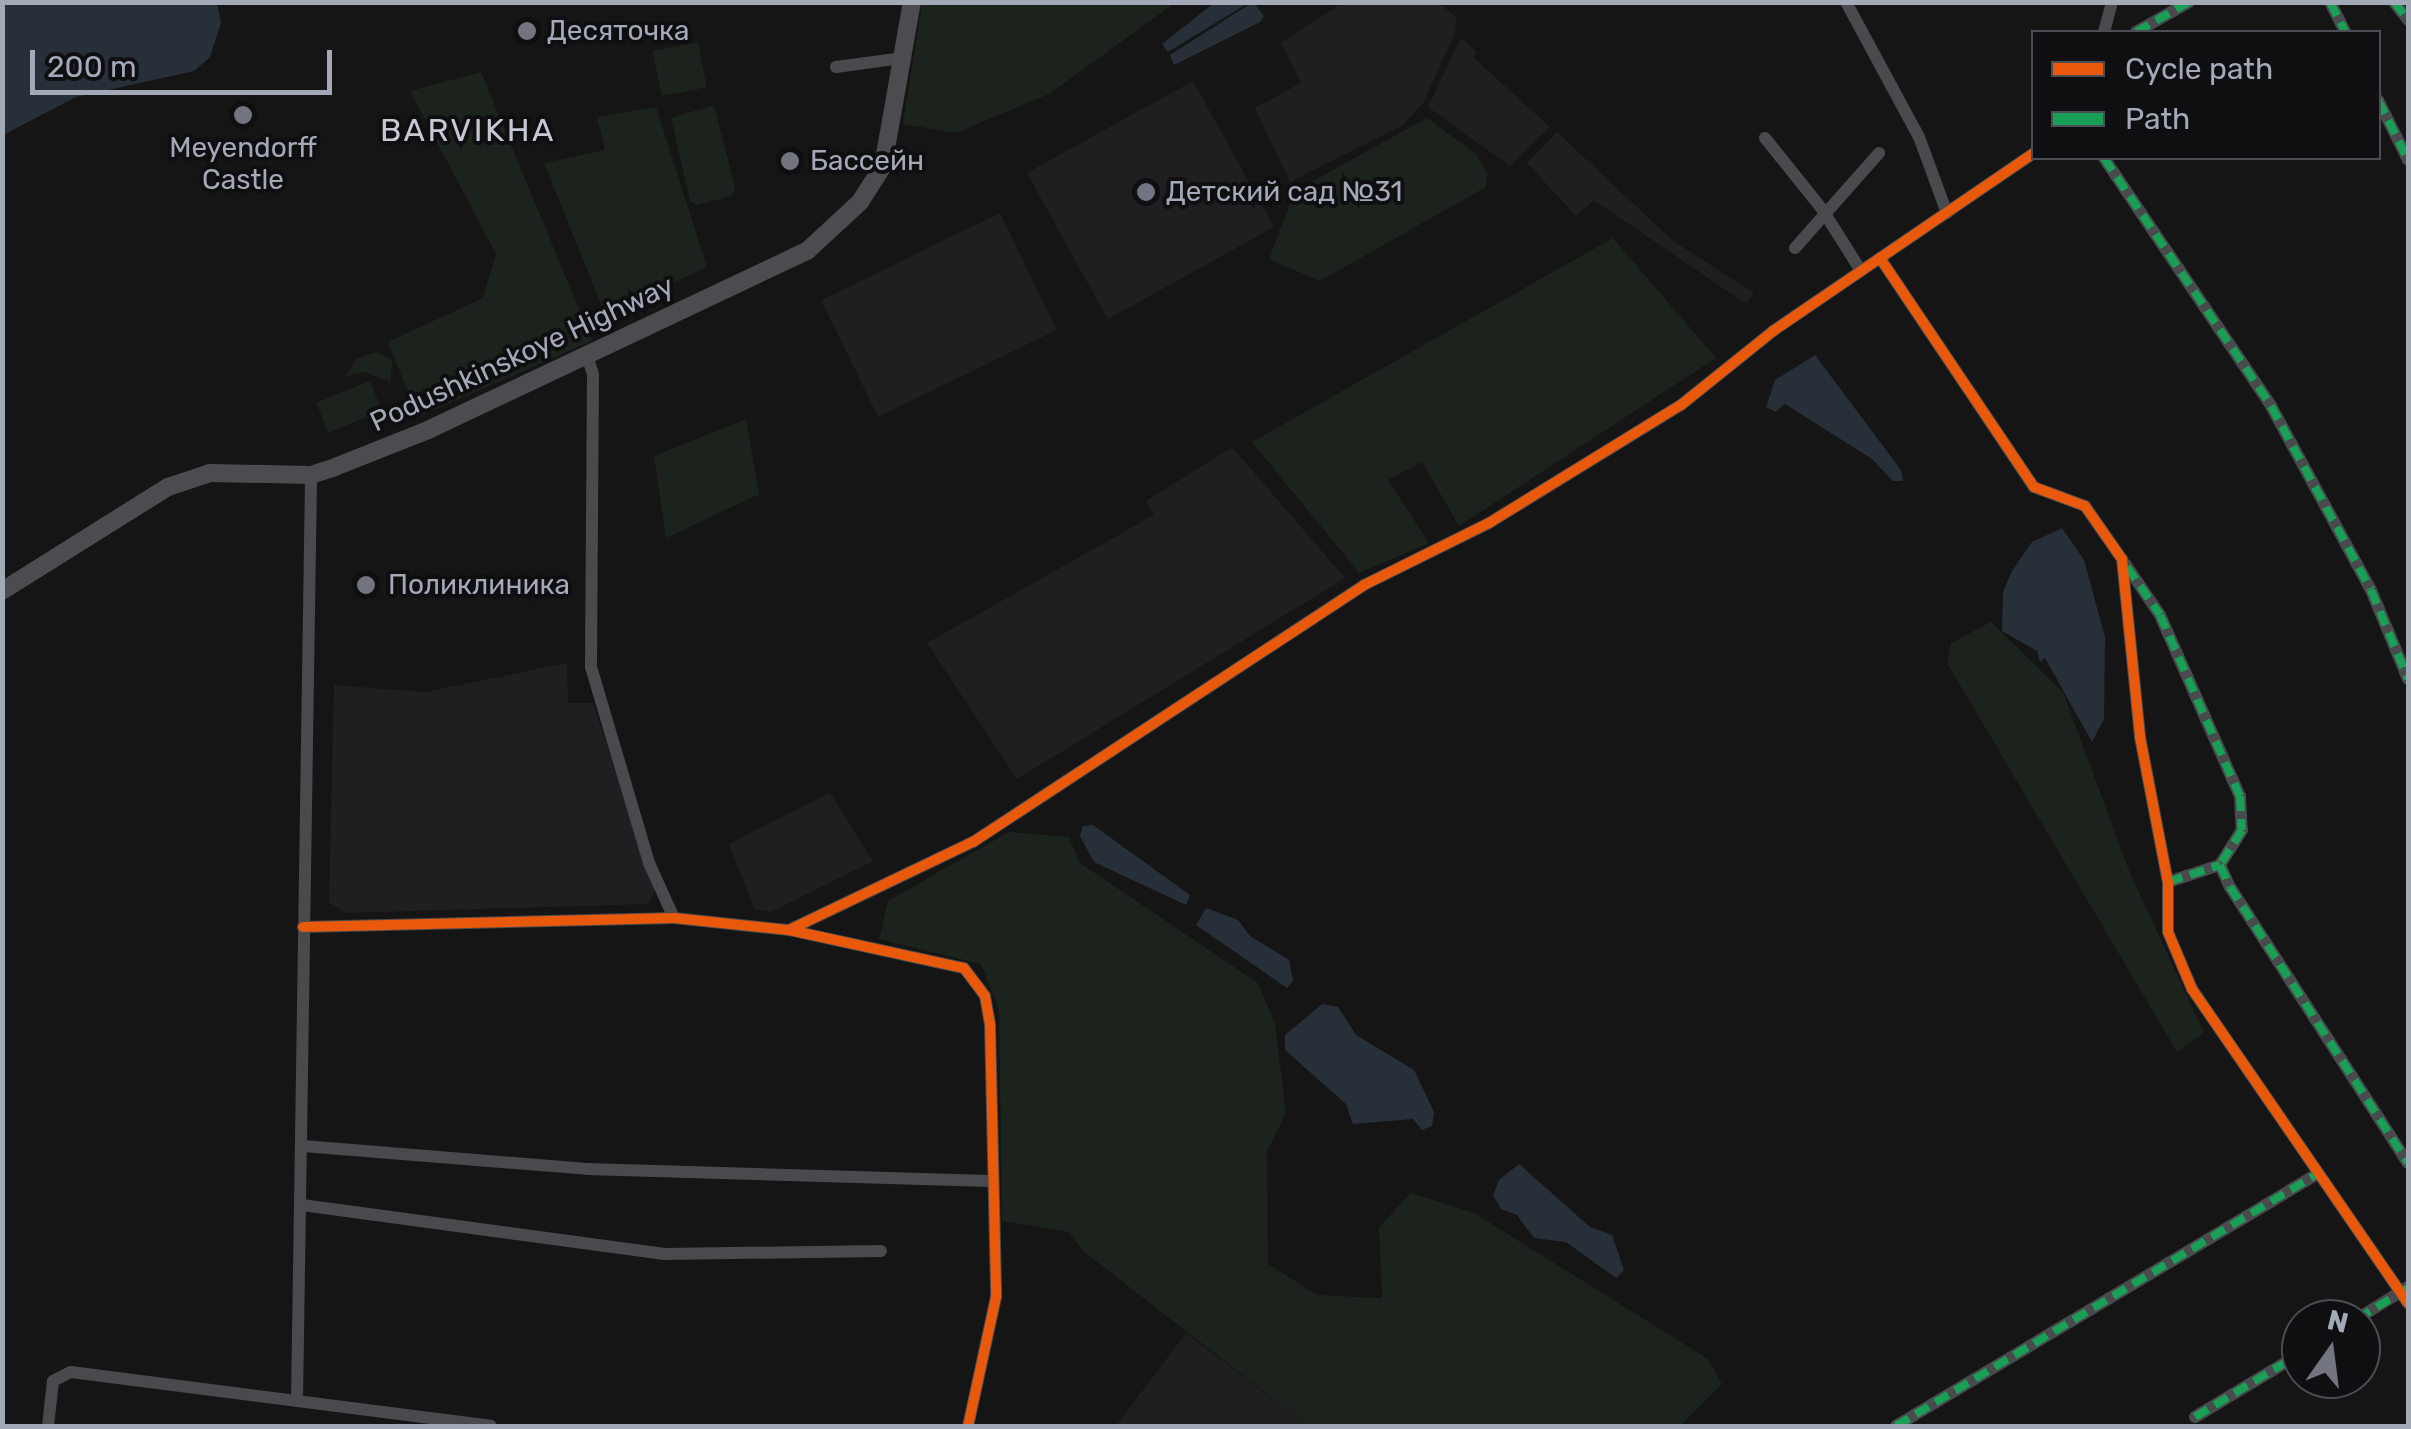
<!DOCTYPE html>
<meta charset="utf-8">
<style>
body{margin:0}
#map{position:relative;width:2411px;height:1429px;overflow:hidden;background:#151515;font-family:Rubik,sans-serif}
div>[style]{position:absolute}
.built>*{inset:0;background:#1f1f21;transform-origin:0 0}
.green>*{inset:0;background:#1b231c;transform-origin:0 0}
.water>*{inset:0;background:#272f38}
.minor>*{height:12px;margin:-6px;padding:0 6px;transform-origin:6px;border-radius:6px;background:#494a4e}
.major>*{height:18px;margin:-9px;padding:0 9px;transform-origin:9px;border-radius:9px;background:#4c4c50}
.quiet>*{height:8px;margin-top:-4px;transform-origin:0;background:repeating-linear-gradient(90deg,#1a9f57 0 15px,transparent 0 23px)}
.cycleway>*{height:10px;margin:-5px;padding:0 5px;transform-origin:5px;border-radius:5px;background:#e8590c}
.dots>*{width:28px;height:28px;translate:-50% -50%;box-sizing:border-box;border:5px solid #0f0f11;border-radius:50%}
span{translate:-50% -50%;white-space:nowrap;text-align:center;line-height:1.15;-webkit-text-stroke:8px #0f0f11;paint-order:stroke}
.poi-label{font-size:28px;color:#a4a9b8}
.left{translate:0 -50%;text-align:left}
.street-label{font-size:28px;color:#a4a9b8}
.quarter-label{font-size:32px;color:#c6c8d3;letter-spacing:2.5px}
.frame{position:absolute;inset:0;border:5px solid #a4a9b8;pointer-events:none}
.legend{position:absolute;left:2031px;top:30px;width:350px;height:130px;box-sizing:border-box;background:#0f0f11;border:2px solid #4b4d54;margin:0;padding:12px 18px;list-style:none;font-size:30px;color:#a4a9b8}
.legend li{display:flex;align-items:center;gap:20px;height:50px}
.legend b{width:50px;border:2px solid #4b4d54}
.north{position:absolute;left:2281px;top:1299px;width:100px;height:100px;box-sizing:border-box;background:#0f0f11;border:2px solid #4b4d54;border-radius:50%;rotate:14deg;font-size:28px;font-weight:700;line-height:40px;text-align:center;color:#a4a9b8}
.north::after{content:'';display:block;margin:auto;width:35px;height:45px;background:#72757f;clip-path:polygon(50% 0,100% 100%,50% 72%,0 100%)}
.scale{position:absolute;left:30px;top:50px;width:302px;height:45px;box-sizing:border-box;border:5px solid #a4a9b8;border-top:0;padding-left:12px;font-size:30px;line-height:35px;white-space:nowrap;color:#a4a9b8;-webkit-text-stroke:8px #0f0f11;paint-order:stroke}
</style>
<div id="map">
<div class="built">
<i style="clip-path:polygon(1342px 3px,1440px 3px,1457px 19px,1454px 36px,1423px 103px,1403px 125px,1290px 182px,1255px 108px,1301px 83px,1281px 43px)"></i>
<i style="clip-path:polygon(1461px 38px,1477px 52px,1474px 58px,1550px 127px,1510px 166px,1428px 107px)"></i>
<i style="left:1193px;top:81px;width:167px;height:190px;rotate:61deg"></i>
<i style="clip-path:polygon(1557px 132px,1673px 241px,1754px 293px,1746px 304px,1594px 200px,1576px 216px,1527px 163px)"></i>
<i style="left:1000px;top:213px;width:130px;height:199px;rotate:64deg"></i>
<i style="clip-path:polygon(1232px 447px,1345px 578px,1017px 779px,927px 643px,1154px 515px,1146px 501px)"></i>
<i style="clip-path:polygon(567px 663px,568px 703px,593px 703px,655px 890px,648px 904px,346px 913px,329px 902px,334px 685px,425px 692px)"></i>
<i style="clip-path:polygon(830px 793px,873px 861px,771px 912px,754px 909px,729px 844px)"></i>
<i style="clip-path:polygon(1186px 1333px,1308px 1426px,1116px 1426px)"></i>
</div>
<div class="green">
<i style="clip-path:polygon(922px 3px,922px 2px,1175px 3px,1049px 94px,956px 133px,903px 124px)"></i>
<i style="left:698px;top:42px;width:46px;height:46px;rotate:79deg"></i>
<i style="clip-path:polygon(481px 72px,592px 341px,418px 417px,388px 342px,483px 298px,496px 254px,410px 91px)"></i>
<i style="clip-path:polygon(714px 105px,735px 188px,731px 196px,697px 205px,690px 201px,671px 118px)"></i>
<i style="clip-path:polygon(656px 107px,707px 267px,605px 314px,544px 163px,605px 150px,597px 117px)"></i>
<i style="clip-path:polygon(1427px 118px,1476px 154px,1487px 173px,1486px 187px,1320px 281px,1269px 259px,1295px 191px)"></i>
<i style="clip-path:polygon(1613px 238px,1716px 358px,1459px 526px,1422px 462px,1388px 480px,1429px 543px,1359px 573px,1252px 442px)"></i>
<i style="clip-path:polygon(376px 352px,392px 360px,391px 382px,364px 372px,346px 376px,356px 359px)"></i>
<i style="left:370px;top:381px;width:32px;height:58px;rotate:68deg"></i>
<i style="clip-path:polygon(746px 419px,759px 494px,666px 538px,654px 456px)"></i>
<i style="clip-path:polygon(1991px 622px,2063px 692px,2130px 873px,2204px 1033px,2177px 1052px,1947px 663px,1951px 643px)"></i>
<i style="clip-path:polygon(1009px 832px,1069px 837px,1080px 863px,1258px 983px,1275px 1024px,1286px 1113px,1267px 1151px,1268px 1264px,1317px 1295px,1382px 1298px,1379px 1227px,1411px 1193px,1474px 1213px,1708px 1359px,1722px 1384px,1680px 1426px,1308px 1426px,1083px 1251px,1068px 1232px,1002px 1221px,999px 1010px,981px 964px,879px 939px,888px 901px)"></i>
</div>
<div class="water">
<i style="clip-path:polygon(3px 2px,217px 3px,221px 23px,210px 57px,194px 71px,76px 97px,3px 135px)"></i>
<i style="clip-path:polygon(1253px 2px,1264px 16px,1260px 22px,1174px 65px,1170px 55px)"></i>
<i style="clip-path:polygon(1214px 3px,1248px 3px,1168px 52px,1162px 44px)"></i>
<i style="clip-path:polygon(1815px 355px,1901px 470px,1903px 481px,1893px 481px,1872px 459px,1785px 404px,1776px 412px,1766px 407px,1775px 380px)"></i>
<i style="clip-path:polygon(2062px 528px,2084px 560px,2105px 637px,2104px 719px,2092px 742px,2045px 658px,2040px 662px,2037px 651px,2002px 631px,2003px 592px,2012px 571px,2032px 542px)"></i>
<i style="clip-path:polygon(1093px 825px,1190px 895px,1186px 905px,1094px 862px,1080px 836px,1083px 826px)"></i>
<i style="clip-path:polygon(1206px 908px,1238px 920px,1250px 936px,1289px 960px,1293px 981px,1287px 988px,1196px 925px)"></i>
<i style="clip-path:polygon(1322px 1004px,1338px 1007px,1356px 1035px,1414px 1070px,1434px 1112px,1432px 1126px,1422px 1130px,1413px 1119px,1353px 1124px,1346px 1104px,1285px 1050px,1285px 1035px)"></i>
<i style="clip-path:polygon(1519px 1164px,1590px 1227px,1612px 1235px,1624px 1270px,1616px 1278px,1566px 1242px,1534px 1238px,1517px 1215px,1501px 1209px,1493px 1195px,1499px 1180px)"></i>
</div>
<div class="minor">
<i style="left:1846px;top:2px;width:153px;rotate:61.6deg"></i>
<i style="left:1919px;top:137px;width:81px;rotate:69.8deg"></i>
<i style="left:2330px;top:2px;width:34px;rotate:63deg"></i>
<i style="left:2394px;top:2px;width:23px;rotate:52deg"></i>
<i style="left:2104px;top:32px;width:31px;rotate:-75deg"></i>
<i style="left:2136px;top:32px;width:61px;rotate:-29.5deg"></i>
<i style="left:836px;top:67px;width:68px;rotate:-7.7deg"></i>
<i style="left:2378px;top:100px;width:67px;rotate:63.4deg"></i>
<i style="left:1765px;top:138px;width:91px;rotate:51.2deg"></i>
<i style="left:1822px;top:209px;width:73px;rotate:57.8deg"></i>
<i style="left:2104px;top:158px;width:299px;rotate:56deg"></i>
<i style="left:2271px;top:406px;width:209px;rotate:61.5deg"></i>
<i style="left:2371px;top:590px;width:96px;rotate:67.4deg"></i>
<i style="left:1795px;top:248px;width:127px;rotate:-48.5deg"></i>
<i style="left:1880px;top:258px;width:276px;rotate:56.1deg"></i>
<i style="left:2034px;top:487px;width:54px;rotate:20.4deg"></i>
<i style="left:2085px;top:506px;width:65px;rotate:55.1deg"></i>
<i style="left:2122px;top:559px;width:179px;rotate:84.2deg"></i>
<i style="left:2140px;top:737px;width:148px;rotate:79.1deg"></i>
<i style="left:2168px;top:882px;width:50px;rotate:90deg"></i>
<i style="left:2168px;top:932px;width:62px;rotate:67.2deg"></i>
<i style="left:2192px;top:989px;width:381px;rotate:55.5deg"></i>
<i style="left:587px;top:355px;width:21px;rotate:73deg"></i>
<i style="left:593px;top:375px;width:292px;rotate:90.4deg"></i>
<i style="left:591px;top:667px;width:204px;rotate:73.5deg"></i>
<i style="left:649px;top:863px;width:60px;rotate:65.6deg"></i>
<i style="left:2126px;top:565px;width:60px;rotate:55.8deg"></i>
<i style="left:2160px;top:615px;width:198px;rotate:66.2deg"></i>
<i style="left:2240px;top:796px;width:34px;rotate:87deg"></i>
<i style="left:2242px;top:830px;width:41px;rotate:122.2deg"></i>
<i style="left:2220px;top:865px;width:24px;rotate:66deg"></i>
<i style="left:2230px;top:887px;width:328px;rotate:57.2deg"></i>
<i style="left:2168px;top:882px;width:55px;rotate:-18.1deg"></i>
<i style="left:303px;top:927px;width:371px;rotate:-1.4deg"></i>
<i style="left:674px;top:918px;width:116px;rotate:6deg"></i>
<i style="left:789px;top:930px;width:179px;rotate:12.3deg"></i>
<i style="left:964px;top:968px;width:35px;rotate:53deg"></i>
<i style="left:985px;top:996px;width:28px;rotate:80deg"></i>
<i style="left:990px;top:1024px;width:273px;rotate:88.7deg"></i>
<i style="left:996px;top:1297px;width:132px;rotate:102.2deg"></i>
<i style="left:789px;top:930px;width:204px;rotate:-25.6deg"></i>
<i style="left:973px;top:842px;width:468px;rotate:-33.3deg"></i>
<i style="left:1364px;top:585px;width:140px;rotate:-26.4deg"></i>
<i style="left:1489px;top:523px;width:225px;rotate:-31.6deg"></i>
<i style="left:1681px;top:405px;width:118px;rotate:-38.8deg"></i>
<i style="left:1773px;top:331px;width:316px;rotate:-34.3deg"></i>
<i style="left:303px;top:1146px;width:285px;rotate:4.6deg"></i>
<i style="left:587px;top:1169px;width:403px;rotate:1.7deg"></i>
<i style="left:302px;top:1205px;width:366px;rotate:7.7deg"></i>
<i style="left:665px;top:1254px;width:216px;rotate:-0.8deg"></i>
<i style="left:2357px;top:1319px;width:60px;rotate:-32.1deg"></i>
<i style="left:297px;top:1401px;width:926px;rotate:-89.13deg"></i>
<i style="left:2195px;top:1417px;width:124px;rotate:-31.1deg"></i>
<i style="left:48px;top:1426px;width:45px;rotate:-83.7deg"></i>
<i style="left:53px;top:1381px;width:20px;rotate:-27deg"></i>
<i style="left:71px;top:1372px;width:423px;rotate:7.3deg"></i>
<i style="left:1896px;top:1426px;width:489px;rotate:-30.9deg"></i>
</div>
<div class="major">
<i style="left:2px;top:591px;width:196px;rotate:-32.1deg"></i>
<i style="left:168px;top:487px;width:44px;rotate:-18.4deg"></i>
<i style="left:210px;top:473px;width:101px;rotate:1.1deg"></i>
<i style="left:311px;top:475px;width:25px;rotate:-18deg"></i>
<i style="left:335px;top:467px;width:100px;rotate:-21.7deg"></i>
<i style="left:428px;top:430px;width:420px;rotate:-25.3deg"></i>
<i style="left:808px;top:250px;width:71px;rotate:-42.7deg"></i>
<i style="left:860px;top:202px;width:43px;rotate:-57.4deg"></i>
<i style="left:883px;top:166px;width:167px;rotate:-80deg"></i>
</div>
<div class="quiet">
<i style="left:2330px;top:2px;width:34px;rotate:63deg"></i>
<i style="left:2394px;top:2px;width:23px;rotate:52deg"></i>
<i style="left:2136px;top:32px;width:61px;rotate:-29.5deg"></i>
<i style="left:2378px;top:100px;width:67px;rotate:63.4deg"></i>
<i style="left:2104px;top:158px;width:299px;rotate:56deg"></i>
<i style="left:2271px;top:406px;width:209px;rotate:61.5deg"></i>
<i style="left:2371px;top:590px;width:96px;rotate:67.4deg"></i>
<i style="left:2127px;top:567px;width:58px;rotate:55.5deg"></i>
<i style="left:2160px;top:615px;width:198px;rotate:66.2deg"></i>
<i style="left:2240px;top:796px;width:34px;rotate:87deg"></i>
<i style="left:2242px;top:830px;width:41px;rotate:122.2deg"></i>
<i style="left:2220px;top:865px;width:24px;rotate:66deg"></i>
<i style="left:2230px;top:887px;width:328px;rotate:57.2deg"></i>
<i style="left:2168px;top:882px;width:55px;rotate:-18.1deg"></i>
<i style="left:2357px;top:1319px;width:60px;rotate:-31.3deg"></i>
<i style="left:2195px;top:1417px;width:124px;rotate:-31.1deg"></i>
<i style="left:1896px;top:1426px;width:489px;rotate:-30.9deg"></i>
</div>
<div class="cycleway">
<i style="left:1880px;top:258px;width:276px;rotate:56.1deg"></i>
<i style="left:2034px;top:487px;width:54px;rotate:20.4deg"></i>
<i style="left:2085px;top:506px;width:65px;rotate:55.1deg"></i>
<i style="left:2122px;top:559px;width:179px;rotate:84.2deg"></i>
<i style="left:2140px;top:737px;width:148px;rotate:79.1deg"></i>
<i style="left:2168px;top:882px;width:50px;rotate:90deg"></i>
<i style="left:2168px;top:932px;width:62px;rotate:67.2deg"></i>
<i style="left:2192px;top:989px;width:381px;rotate:55.5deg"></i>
<i style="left:303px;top:927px;width:371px;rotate:-1.4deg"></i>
<i style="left:674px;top:918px;width:116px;rotate:6deg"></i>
<i style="left:789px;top:930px;width:179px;rotate:12.3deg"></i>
<i style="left:964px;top:968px;width:35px;rotate:53deg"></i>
<i style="left:985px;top:996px;width:28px;rotate:80deg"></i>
<i style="left:990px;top:1024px;width:273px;rotate:88.7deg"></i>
<i style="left:996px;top:1297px;width:132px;rotate:102.2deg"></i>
<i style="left:789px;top:930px;width:204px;rotate:-25.6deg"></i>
<i style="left:973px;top:842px;width:468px;rotate:-33.3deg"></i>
<i style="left:1364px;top:585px;width:140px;rotate:-26.4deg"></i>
<i style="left:1489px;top:523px;width:225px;rotate:-31.6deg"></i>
<i style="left:1681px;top:405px;width:118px;rotate:-38.8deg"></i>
<i style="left:1773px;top:331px;width:316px;rotate:-34.3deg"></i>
</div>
<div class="dots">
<i style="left:527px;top:31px;background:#72757f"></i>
<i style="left:243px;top:115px;background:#72757f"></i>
<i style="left:790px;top:161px;background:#72757f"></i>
<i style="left:1146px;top:192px;background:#72757f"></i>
<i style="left:366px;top:585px;background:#72757f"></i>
</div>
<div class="poi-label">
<span class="left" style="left:547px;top:31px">Десяточка</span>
<span style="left:243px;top:164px">Meyendorff<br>Castle</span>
<span class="left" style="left:810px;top:161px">Бассейн</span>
<span class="left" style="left:1166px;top:192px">Детский сад №31</span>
<span class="left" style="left:388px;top:585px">Поликлиника</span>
</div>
<div class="street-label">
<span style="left:522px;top:354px;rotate:-25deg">Podushkinskoye Highway</span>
</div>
<div class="quarter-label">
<span style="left:468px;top:130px">BARVIKHA</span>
</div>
<div class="frame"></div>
<ul class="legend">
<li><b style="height:12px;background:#e8590c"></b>Cycle path</li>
<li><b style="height:12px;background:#1a9f57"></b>Path</li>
</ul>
<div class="north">N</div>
<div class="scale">200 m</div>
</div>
